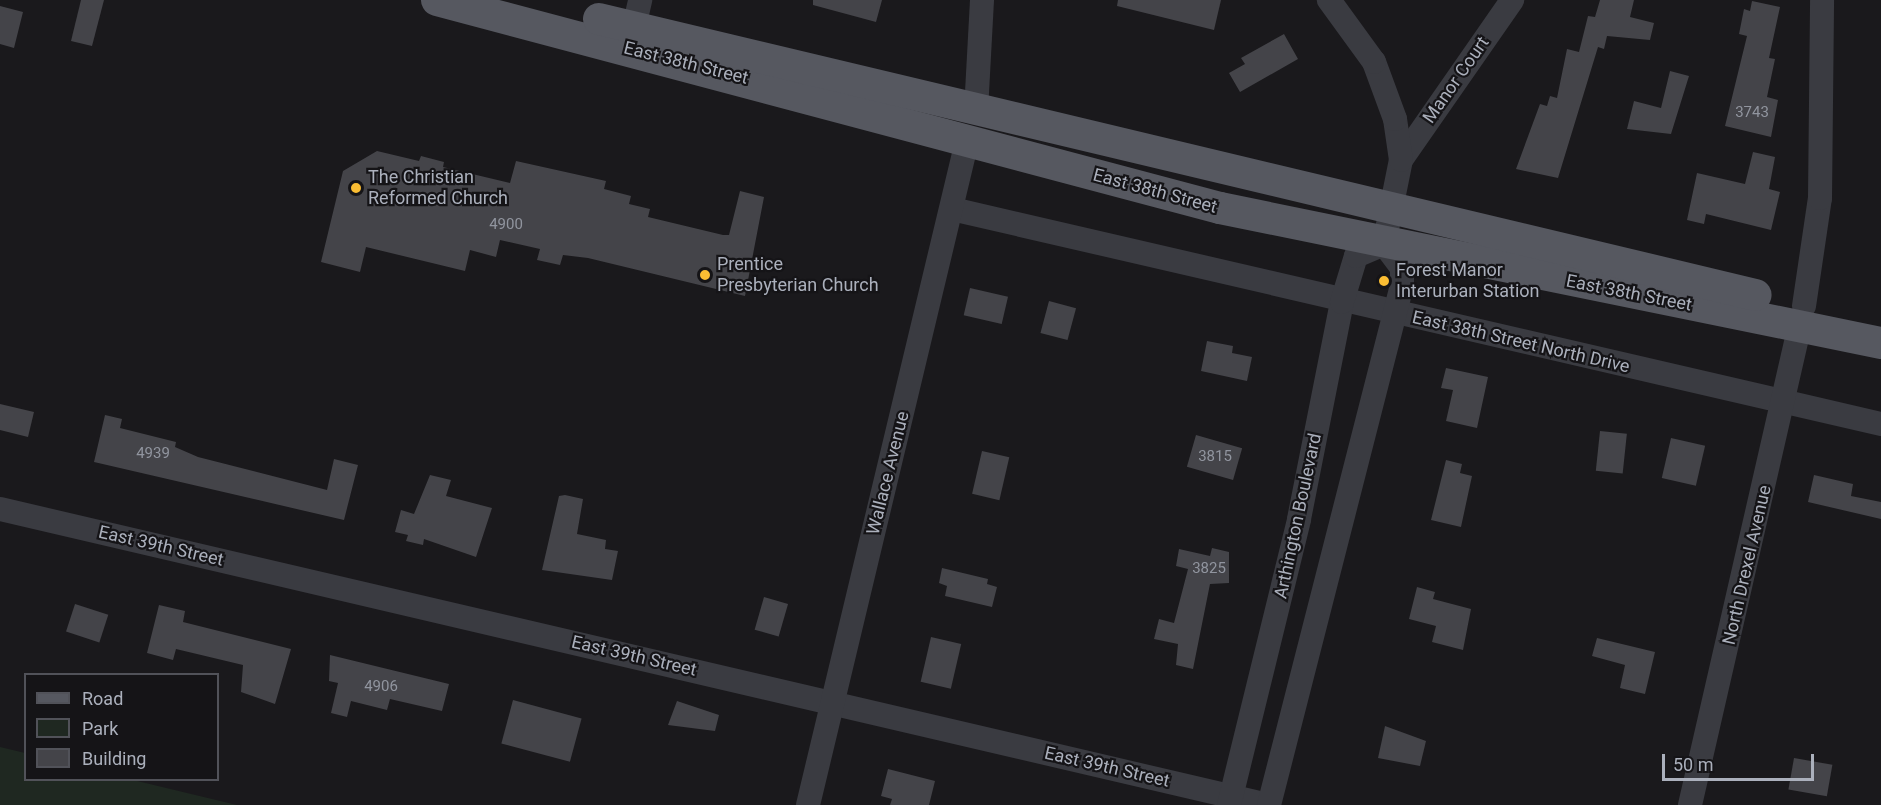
<!DOCTYPE html>
<style>
body{margin:0}
#map{position:relative;width:1881px;height:805px;overflow:hidden;background:#1a191c;font-family:Roboto,sans-serif}
div>[style]{position:absolute}
.green>*{inset:0;background:#1f2821}
.building>*{inset:0;background:#444449;transform-origin:0 0}
.minor>*{height:24px;margin:-12px;padding:0 12px;transform-origin:12px;border-radius:12px;background:#3a3b41}
.major>*{height:32px;margin:-16px;padding:0 16px;transform-origin:16px;border-radius:16px;background:#565860}
.dots>*{width:16px;height:16px;translate:-50% -50%;box-sizing:border-box;border:3px solid #151417;border-radius:50%}
span{translate:-50% -50%;white-space:nowrap;text-align:center;line-height:1.15;-webkit-text-stroke:4.5px #151417;paint-order:stroke}
.number-label{font-size:15px;color:#91959f}
.number-label span{-webkit-text-stroke-width:0}
.street-label{font-size:18px;color:#abb0bc}
.poi-label{font-size:18px;color:#abb0bc}
.left{translate:0 -50%;text-align:left}
.legend{position:absolute;left:24px;top:673px;width:195px;height:108px;box-sizing:border-box;background:#151417;border:2px solid #515259;margin:0;padding:8px 10px;list-style:none;font-size:18px;color:#abb0bc}
.legend li{display:flex;align-items:center;gap:12px;height:30px}
.legend b{width:30px;border:2px solid #515259}
.scale{position:absolute;left:1662px;top:754px;width:152px;height:27px;box-sizing:border-box;border:3px solid #abb0bc;border-top:0;padding-left:8px;font-size:18px;line-height:21px;white-space:nowrap;color:#abb0bc;-webkit-text-stroke:4px #151417;paint-order:stroke}
</style>
<div id="map">
<div class="green">
<i style="clip-path:polygon(0 747px,25px 753px,26px 780px,133px 780px,237px 805px,0 805px)"></i>
</div>
<div class="building">
<i style="clip-path:polygon(81px 0,104px 0,92px 46px,71px 41px)"></i>
<i style="clip-path:polygon(813px 0,882px 0,876px 22px,813px 5px)"></i>
<i style="clip-path:polygon(1118px 0,1221px 0,1214px 30px,1117px 6px)"></i>
<i style="clip-path:polygon(1600px 0,1634px 0,1630px 17px,1654px 23px,1650px 40px,1607px 36px,1604px 49px,1598px 47px,1558px 178px,1516px 169px,1540px 104px,1547px 106px,1550px 96px,1557px 98px,1567px 49px,1579px 52px,1588px 16px,1595px 17px)"></i>
<i style="clip-path:polygon(1752px 1px,1780px 7px,1769px 58px,1775px 59px,1767px 97px,1778px 100px,1771px 137px,1725px 126px,1747px 36px,1739px 34px,1744px 9px,1750px 11px)"></i>
<i style="clip-path:polygon(0 6px,23px 12px,14px 48px,0 44px)"></i>
<i style="clip-path:polygon(1284px 34px,1298px 59px,1240px 92px,1229px 73px,1245px 64px,1241px 58px)"></i>
<i style="clip-path:polygon(1670px 71px,1689px 76px,1671px 134px,1627px 129px,1634px 101px,1661px 108px)"></i>
<i style="clip-path:polygon(377px 151px,419px 161px,421px 156px,444px 162px,443px 167px,510px 183px,516px 161px,606px 181px,604px 189px,631px 196px,629px 204px,650px 209px,648px 217px,723px 235px,729px 235px,740px 191px,764px 197px,745px 296px,588px 258px,563px 255px,560px 265px,537px 260px,540px 249px,500px 240px,496px 257px,470px 250px,465px 271px,366px 247px,360px 272px,321px 262px,343px 171px)"></i>
<i style="clip-path:polygon(1753px 152px,1775px 157px,1769px 189px,1780px 192px,1771px 230px,1706px 214px,1704px 224px,1687px 220px,1697px 173px,1745px 184px)"></i>
<i style="left:970px;top:288px;width:39px;height:28px;rotate:13deg"></i>
<i style="left:1049px;top:301px;width:28px;height:33px;rotate:15deg"></i>
<i style="clip-path:polygon(1207px 341px,1233px 346px,1232px 353px,1252px 357px,1247px 381px,1201px 371px)"></i>
<i style="clip-path:polygon(1446px 368px,1488px 377px,1477px 428px,1446px 421px,1453px 390px,1441px 388px)"></i>
<i style="clip-path:polygon(0 404px,34px 412px,28px 437px,0 430px)"></i>
<i style="clip-path:polygon(105px 415px,122px 419px,120px 428px,176px 442px,175px 447px,198px 457px,327px 490px,334px 459px,358px 465px,344px 520px,94px 462px)"></i>
<i style="left:1600px;top:431px;width:27px;height:40px;rotate:6deg"></i>
<i style="left:1196px;top:435px;width:48px;height:33px;rotate:16deg"></i>
<i style="left:1671px;top:438px;width:35px;height:41px;rotate:13deg"></i>
<i style="left:982px;top:451px;width:28px;height:44px;rotate:13deg"></i>
<i style="clip-path:polygon(1446px 460px,1462px 464px,1460px 473px,1472px 476px,1461px 527px,1431px 520px)"></i>
<i style="clip-path:polygon(430px 475px,451px 480px,446px 496px,492px 508px,476px 557px,424px 539px,423px 545px,406px 541px,408px 535px,395px 532px,401px 510px,414px 514px)"></i>
<i style="clip-path:polygon(1814px 475px,1853px 484px,1851px 496px,1881px 502px,1881px 519px,1808px 502px)"></i>
<i style="clip-path:polygon(565px 495px,583px 499px,577px 534px,606px 540px,605px 549px,618px 551px,612px 580px,542px 570px,559px 496px)"></i>
<i style="clip-path:polygon(1212px 548px,1229px 552px,1229px 583px,1210px 584px,1193px 669px,1176px 665px,1178px 644px,1154px 639px,1159px 619px,1174px 623px,1188px 569px,1176px 566px,1179px 549px,1210px 556px)"></i>
<i style="clip-path:polygon(942px 568px,988px 579px,987px 584px,997px 587px,992px 607px,945px 596px,947px 586px,939px 583px)"></i>
<i style="clip-path:polygon(1417px 587px,1435px 592px,1433px 599px,1471px 609px,1463px 650px,1432px 642px,1436px 626px,1409px 619px)"></i>
<i style="left:764px;top:597px;width:25px;height:34px;rotate:16deg"></i>
<i style="left:75px;top:604px;width:35px;height:29px;rotate:18deg"></i>
<i style="clip-path:polygon(159px 605px,185px 611px,183px 622px,291px 649px,275px 704px,241px 692px,243px 665px,176px 649px,173px 660px,147px 653px)"></i>
<i style="left:931px;top:637px;width:31px;height:46px;rotate:13deg"></i>
<i style="clip-path:polygon(1597px 638px,1655px 652px,1645px 694px,1620px 688px,1625px 665px,1592px 656px)"></i>
<i style="clip-path:polygon(330px 655px,449px 684px,442px 711px,390px 699px,387px 710px,351px 701px,347px 717px,331px 713px,338px 683px,329px 681px)"></i>
<i style="left:513px;top:700px;width:71px;height:45px;rotate:15deg"></i>
<i style="clip-path:polygon(677px 701px,719px 715px,715px 731px,668px 725px)"></i>
<i style="clip-path:polygon(1385px 726px,1426px 741px,1420px 766px,1378px 758px)"></i>
<i style="left:1794px;top:758px;width:39px;height:32px;rotate:10deg"></i>
<i style="clip-path:polygon(888px 769px,935px 781px,929px 805px,890px 805px,892px 799px,881px 796px)"></i>
</div>
<div class="minor">
<i style="left:634px;top:27px;width:28px;rotate:-77deg"></i>
<i style="left:976px;top:111px;width:111px;rotate:-86.9deg"></i>
<i style="left:1401px;top:160px;width:195px;rotate:-55.2deg"></i>
<i style="left:952px;top:209px;width:954px;rotate:13.03deg"></i>
<i style="left:1804px;top:306px;width:109px;rotate:-81.6deg"></i>
<i style="left:1820px;top:198px;width:198px;rotate:-89.4deg"></i>
<i style="left:0;top:509px;width:1302px;rotate:13.14deg"></i>
<i style="left:808px;top:805px;width:683px;rotate:-76.53deg"></i>
<i style="left:1229px;top:805px;width:294px;rotate:-76.2deg"></i>
<i style="left:1299px;top:519px;width:221px;rotate:-78.8deg"></i>
<i style="left:1342px;top:302px;width:48px;rotate:-73.1deg"></i>
<i style="left:1356px;top:256px;width:30px;rotate:-23deg"></i>
<i style="left:1269px;top:805px;width:537px;rotate:-75.65deg"></i>
<i style="left:1402px;top:285px;width:17px;rotate:-90deg"></i>
<i style="left:1402px;top:268px;width:30px;rotate:-127deg"></i>
<i style="left:1384px;top:244px;width:86px;rotate:-78.6deg"></i>
<i style="left:1401px;top:160px;width:41px;rotate:-98.3deg"></i>
<i style="left:1395px;top:119px;width:61px;rotate:-110.2deg"></i>
<i style="left:1374px;top:62px;width:77px;rotate:-126deg"></i>
<i style="left:1690px;top:805px;width:492px;rotate:-77.1deg"></i>
</div>
<div class="major">
<i style="left:437px;top:0;width:810px;rotate:14.88deg"></i>
<i style="left:1220px;top:208px;width:675px;rotate:11.54deg"></i>
<i style="left:599px;top:19px;width:1189px;rotate:13.42deg"></i>
</div>
<div class="dots">
<i style="left:356px;top:188px;background:#fabd33"></i>
<i style="left:705px;top:275px;background:#fabd33"></i>
<i style="left:1384px;top:281px;background:#fabd33"></i>
</div>
<div class="number-label">
<span style="left:1752px;top:113px">3743</span>
<span style="left:506px;top:225px">4900</span>
<span style="left:153px;top:454px">4939</span>
<span style="left:1215px;top:457px">3815</span>
<span style="left:1209px;top:569px">3825</span>
<span style="left:381px;top:687px">4906</span>
</div>
<div class="street-label">
<span style="left:686px;top:63px;rotate:14deg">East 38th Street</span>
<span style="left:1456px;top:80px;rotate:-55deg">Manor Court</span>
<span style="left:1155px;top:191px;rotate:15deg">East 38th Street</span>
<span style="left:1629px;top:293px;rotate:11deg">East 38th Street</span>
<span style="left:1521px;top:342px;rotate:13deg">East 38th Street North Drive</span>
<span style="left:888px;top:473px;rotate:-76deg">Wallace Avenue</span>
<span style="left:1298px;top:516px;rotate:-78deg">Arthington Boulevard</span>
<span style="left:161px;top:546px;rotate:13deg">East 39th Street</span>
<span style="left:1747px;top:565px;rotate:-77deg">North Drexel Avenue</span>
<span style="left:634px;top:656px;rotate:13deg">East 39th Street</span>
<span style="left:1107px;top:767px;rotate:13deg">East 39th Street</span>
</div>
<div class="poi-label">
<span class="left" style="left:368px;top:188px">The Christian<br>Reformed Church</span>
<span class="left" style="left:717px;top:275px">Prentice<br>Presbyterian Church</span>
<span class="left" style="left:1396px;top:281px">Forest Manor<br>Interurban Station</span>
</div>
<ul class="legend">
<li><b style="height:8px;background:#565860"></b>Road</li>
<li><b style="height:16px;background:#1f2821"></b>Park</li>
<li><b style="height:16px;background:#444449"></b>Building</li>
</ul>
<div class="scale">50 m</div>
</div>
